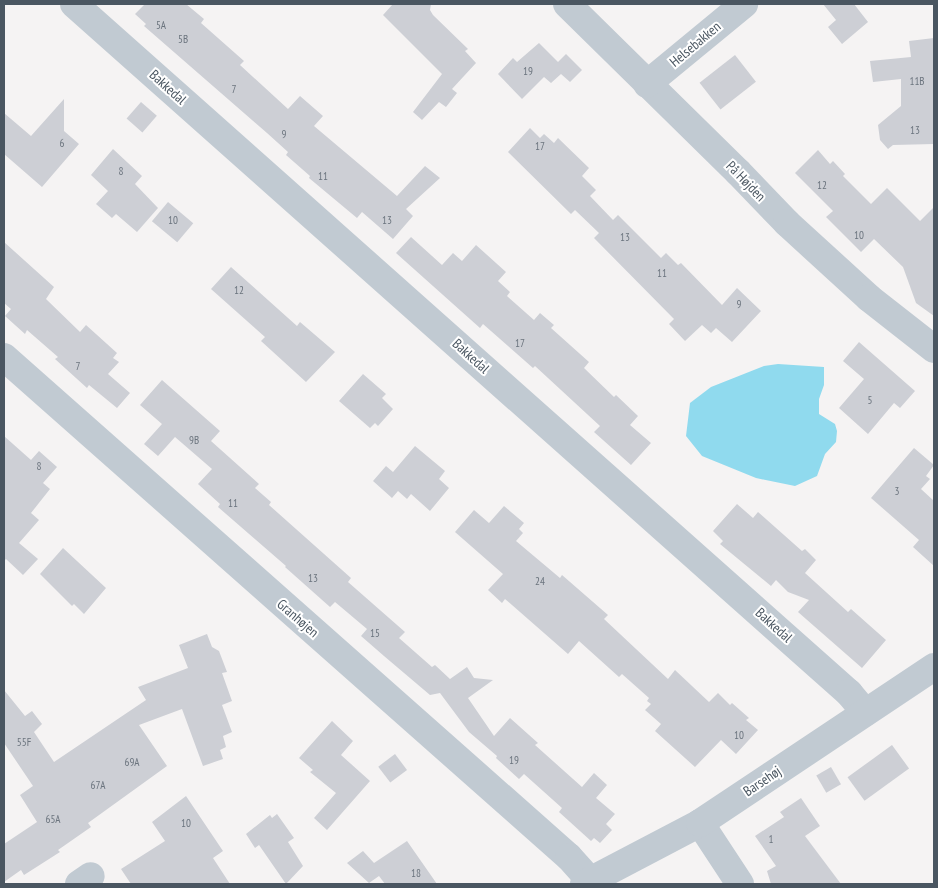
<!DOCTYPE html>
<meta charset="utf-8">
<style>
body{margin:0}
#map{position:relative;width:938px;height:888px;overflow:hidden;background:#f5f3f3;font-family:"PT Sans Narrow",sans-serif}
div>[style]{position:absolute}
.water>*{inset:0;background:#90daee}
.building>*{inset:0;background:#cdcfd5;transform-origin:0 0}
.minor>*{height:28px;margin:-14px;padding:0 14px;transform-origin:14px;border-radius:14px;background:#c1cad2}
span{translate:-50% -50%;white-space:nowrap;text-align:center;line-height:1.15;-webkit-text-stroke:4px #fff;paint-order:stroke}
.number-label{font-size:11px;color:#6b747e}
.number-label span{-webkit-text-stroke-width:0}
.street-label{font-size:14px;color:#4a5661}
.frame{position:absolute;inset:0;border:5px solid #4a5661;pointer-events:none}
</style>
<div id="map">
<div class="water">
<i style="clip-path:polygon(778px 364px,824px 367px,824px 385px,819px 399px,819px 414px,835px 424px,837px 431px,836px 442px,825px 454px,817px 476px,795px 486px,756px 478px,702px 456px,686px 436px,690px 403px,711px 387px,764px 366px)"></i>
</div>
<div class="building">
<i style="clip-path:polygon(145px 4px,186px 4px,204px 19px,201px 23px,244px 61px,240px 65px,288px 109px,300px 96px,323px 116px,314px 126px,397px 196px,425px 166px,440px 178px,406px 209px,413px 216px,393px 239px,362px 212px,357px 218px,309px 178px,310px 176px,286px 155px,288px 152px,267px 133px,144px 26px,146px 24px,135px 14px)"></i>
<i style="clip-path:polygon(393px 4px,431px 4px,430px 10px,433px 15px,468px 49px,465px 51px,476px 63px,452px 89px,457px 93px,446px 107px,439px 102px,422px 120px,413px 112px,442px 74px,383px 15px)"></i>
<i style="clip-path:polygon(823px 4px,854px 4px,868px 22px,842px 44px,828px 27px,836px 20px)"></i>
<i style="clip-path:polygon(934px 38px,934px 144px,893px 145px,888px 149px,880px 140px,878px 125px,901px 106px,901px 79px,873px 82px,870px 61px,911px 57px,909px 41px)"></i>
<i style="clip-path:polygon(539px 43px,558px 62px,566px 54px,582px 70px,570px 82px,561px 74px,551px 83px,544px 77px,522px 99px,498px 74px,513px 58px,517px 62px)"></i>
<i style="left:735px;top:55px;width:34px;height:45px;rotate:52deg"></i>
<i style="clip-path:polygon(64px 99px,64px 131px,79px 144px,42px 187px,4px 154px,4px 113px,31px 136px)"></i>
<i style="left:141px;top:102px;width:21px;height:22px;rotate:41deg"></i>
<i style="clip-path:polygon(530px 128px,540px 138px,544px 134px,554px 143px,558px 138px,589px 168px,582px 176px,596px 190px,590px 196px,613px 220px,618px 215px,661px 258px,666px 253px,678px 265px,681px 263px,722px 305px,737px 288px,761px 311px,732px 342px,716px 328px,711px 333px,702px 325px,685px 341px,669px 324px,674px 319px,594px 238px,599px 233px,575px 210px,571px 214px,508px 152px)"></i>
<i style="clip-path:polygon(113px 149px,142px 176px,135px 184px,158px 208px,137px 232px,116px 214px,112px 218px,96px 204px,108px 191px,91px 175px)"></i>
<i style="clip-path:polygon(818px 150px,830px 164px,833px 161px,845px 174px,843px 176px,871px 204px,887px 188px,920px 221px,934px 207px,934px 316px,916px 303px,903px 267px,874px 239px,861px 252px,826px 217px,833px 211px,795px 173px)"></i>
<i style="left:168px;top:202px;width:33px;height:25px;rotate:40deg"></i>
<i style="clip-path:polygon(411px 237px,442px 265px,453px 253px,462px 261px,476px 245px,506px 272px,498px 281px,510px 292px,507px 296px,534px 320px,540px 313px,554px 325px,551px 328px,589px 362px,584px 368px,614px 397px,616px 395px,638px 416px,630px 425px,651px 443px,631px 465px,594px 432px,600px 426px,535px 366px,533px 368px,483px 324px,480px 328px,396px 253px)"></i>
<i style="clip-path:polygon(4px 242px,54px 287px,46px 299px,80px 332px,86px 325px,117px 353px,113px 358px,119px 362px,108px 374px,130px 393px,117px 408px,89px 385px,87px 388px,55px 359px,58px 357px,27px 330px,25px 334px,5px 316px,11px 309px,4px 303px)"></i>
<i style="clip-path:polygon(231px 267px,297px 326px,300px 322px,335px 352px,306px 382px,261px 341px,265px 337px,211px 289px)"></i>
<i style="clip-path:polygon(859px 342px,915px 391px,900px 408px,894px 403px,868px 434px,839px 408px,864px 379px,843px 361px)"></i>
<i style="clip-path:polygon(363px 374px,386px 394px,382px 398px,393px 409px,378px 426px,375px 423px,370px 428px,339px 401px)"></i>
<i style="clip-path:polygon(162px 380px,220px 431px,211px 441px,259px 484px,255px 488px,271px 502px,269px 505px,351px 578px,348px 582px,405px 632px,399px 638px,432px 667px,435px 665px,450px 679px,467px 667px,474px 678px,493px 680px,468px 698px,494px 736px,510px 718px,538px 743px,535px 745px,582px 787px,594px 773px,607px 785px,596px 798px,615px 814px,606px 824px,612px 830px,600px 843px,594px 838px,591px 841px,559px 812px,562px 808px,524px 774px,519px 779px,496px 758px,497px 756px,469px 732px,440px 693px,430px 695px,384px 656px,361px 636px,367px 629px,335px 602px,330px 607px,285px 567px,286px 566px,218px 507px,220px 504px,198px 484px,212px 469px,175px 437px,158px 456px,144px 444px,162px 424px,140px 405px)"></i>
<i style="clip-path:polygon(4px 436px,31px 460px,39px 451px,57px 467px,43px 483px,50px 489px,31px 513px,39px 520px,19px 543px,38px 559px,23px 575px,6px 559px,4px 561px)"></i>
<i style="clip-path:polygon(415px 446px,445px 471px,439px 479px,449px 488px,430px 511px,411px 494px,407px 499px,398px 491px,392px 498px,373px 481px,386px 466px,393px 472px)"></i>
<i style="clip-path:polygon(914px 448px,934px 465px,926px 476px,930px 479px,921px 489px,934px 501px,934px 566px,913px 547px,919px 540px,871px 498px)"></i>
<i style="clip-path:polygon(737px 504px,753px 518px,758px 512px,802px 551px,805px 549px,816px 560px,805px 573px,848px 612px,851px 609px,886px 640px,862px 668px,798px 612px,809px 600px,788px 592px,776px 580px,771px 586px,720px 544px,723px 541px,713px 531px)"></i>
<i style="clip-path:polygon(504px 506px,524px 523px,519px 529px,523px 533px,516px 541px,560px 578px,562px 575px,608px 615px,604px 619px,668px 679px,675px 670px,709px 702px,718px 693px,730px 705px,732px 703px,749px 718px,746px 720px,758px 730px,736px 754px,721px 740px,695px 767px,655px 731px,661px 724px,645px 710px,651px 704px,647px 701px,649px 698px,622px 674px,619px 677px,579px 641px,568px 654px,505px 599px,502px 603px,488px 590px,503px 574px,455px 532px,474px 510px,489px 523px)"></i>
<i style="clip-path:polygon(63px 548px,106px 588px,84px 614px,74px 604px,72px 606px,40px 574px)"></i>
<i style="clip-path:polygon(207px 634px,212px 647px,219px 651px,227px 672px,222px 673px,232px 701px,222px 705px,232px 732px,223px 736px,226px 747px,220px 750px,223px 759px,203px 766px,182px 709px,139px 725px,167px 766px,88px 823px,91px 827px,58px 850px,60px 852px,24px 875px,21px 870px,4px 882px,4px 844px,37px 822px,20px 795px,33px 786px,4px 743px,4px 690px,25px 716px,32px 711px,42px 724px,34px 732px,54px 762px,146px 700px,138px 687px,188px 668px,179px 645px)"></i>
<i style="clip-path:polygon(332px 721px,353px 741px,341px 755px,370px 781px,327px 830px,314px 818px,336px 793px,310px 772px,313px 770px,299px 758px)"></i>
<i style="left:892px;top:745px;width:29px;height:55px;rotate:54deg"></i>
<i style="left:395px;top:754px;width:20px;height:21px;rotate:53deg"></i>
<i style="left:831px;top:767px;width:20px;height:17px;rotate:60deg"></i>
<i style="clip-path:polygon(186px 796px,223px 851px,213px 858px,230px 884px,131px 884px,121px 869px,165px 841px,152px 822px)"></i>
<i style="clip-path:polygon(801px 798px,820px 826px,805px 836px,841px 884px,771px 884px,767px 871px,776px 866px,755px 836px,784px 817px,780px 812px)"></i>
<i style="clip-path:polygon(277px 814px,294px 838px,288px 842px,303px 866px,286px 884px,259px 845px,255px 848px,246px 834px,270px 815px,272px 818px)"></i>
<i style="clip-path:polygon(407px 841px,437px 884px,385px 884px,379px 876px,369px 883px,347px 863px,363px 851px,374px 863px)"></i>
</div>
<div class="minor">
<i style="left:74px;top:4px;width:1037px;rotate:41.64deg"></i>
<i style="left:849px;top:693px;width:25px;rotate:50deg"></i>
<i style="left:567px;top:4px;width:240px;rotate:44.5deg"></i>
<i style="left:738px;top:172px;width:71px;rotate:46.1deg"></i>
<i style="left:787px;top:223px;width:111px;rotate:42.4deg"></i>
<i style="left:869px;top:298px;width:83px;rotate:38.1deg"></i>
<i style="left:647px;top:84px;width:126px;rotate:-39.5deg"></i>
<i style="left:4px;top:357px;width:754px;rotate:41.51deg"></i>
<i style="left:569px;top:857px;width:31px;rotate:48deg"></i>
<i style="left:700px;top:823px;width:73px;rotate:56.7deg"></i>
<i style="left:79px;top:884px;width:14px;rotate:-34deg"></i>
<i style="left:584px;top:884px;width:131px;rotate:-27.7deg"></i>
<i style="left:700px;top:823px;width:281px;rotate:-33.7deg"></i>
</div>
<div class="number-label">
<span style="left:161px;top:25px">5A</span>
<span style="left:183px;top:39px">5B</span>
<span style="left:528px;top:71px">19</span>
<span style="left:917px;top:81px">11B</span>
<span style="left:234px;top:89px">7</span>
<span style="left:915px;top:130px">13</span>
<span style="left:284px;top:134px">9</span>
<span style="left:62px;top:143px">6</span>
<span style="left:540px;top:146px">17</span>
<span style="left:121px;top:171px">8</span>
<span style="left:323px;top:176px">11</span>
<span style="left:822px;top:185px">12</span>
<span style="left:173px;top:220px">10</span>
<span style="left:387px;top:220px">13</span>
<span style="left:859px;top:235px">10</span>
<span style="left:625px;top:237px">13</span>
<span style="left:662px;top:273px">11</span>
<span style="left:239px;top:290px">12</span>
<span style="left:739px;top:304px">9</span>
<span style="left:520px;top:343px">17</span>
<span style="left:78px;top:366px">7</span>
<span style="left:870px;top:400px">5</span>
<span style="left:194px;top:440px">9B</span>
<span style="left:39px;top:466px">8</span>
<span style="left:897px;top:491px">3</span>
<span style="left:233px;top:503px">11</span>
<span style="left:313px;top:578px">13</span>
<span style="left:540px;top:581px">24</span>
<span style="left:375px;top:633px">15</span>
<span style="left:739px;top:735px">10</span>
<span style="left:24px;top:742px">55F</span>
<span style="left:514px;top:760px">19</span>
<span style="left:132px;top:762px">69A</span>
<span style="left:98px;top:785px">67A</span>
<span style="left:53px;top:819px">65A</span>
<span style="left:186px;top:823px">10</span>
<span style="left:771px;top:839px">1</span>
<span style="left:416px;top:873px">18</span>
</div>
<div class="street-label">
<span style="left:695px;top:44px;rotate:-40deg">Helsebakken</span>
<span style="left:168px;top:87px;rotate:42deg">Bakkedal</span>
<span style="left:746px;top:181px;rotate:46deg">På Højden</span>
<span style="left:471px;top:356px;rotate:42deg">Bakkedal</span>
<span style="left:298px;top:618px;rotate:41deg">Granhøjen</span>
<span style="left:774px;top:625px;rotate:42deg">Bakkedal</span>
<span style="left:762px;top:781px;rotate:-34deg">Barsehøj</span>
</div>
<div class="frame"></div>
</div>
